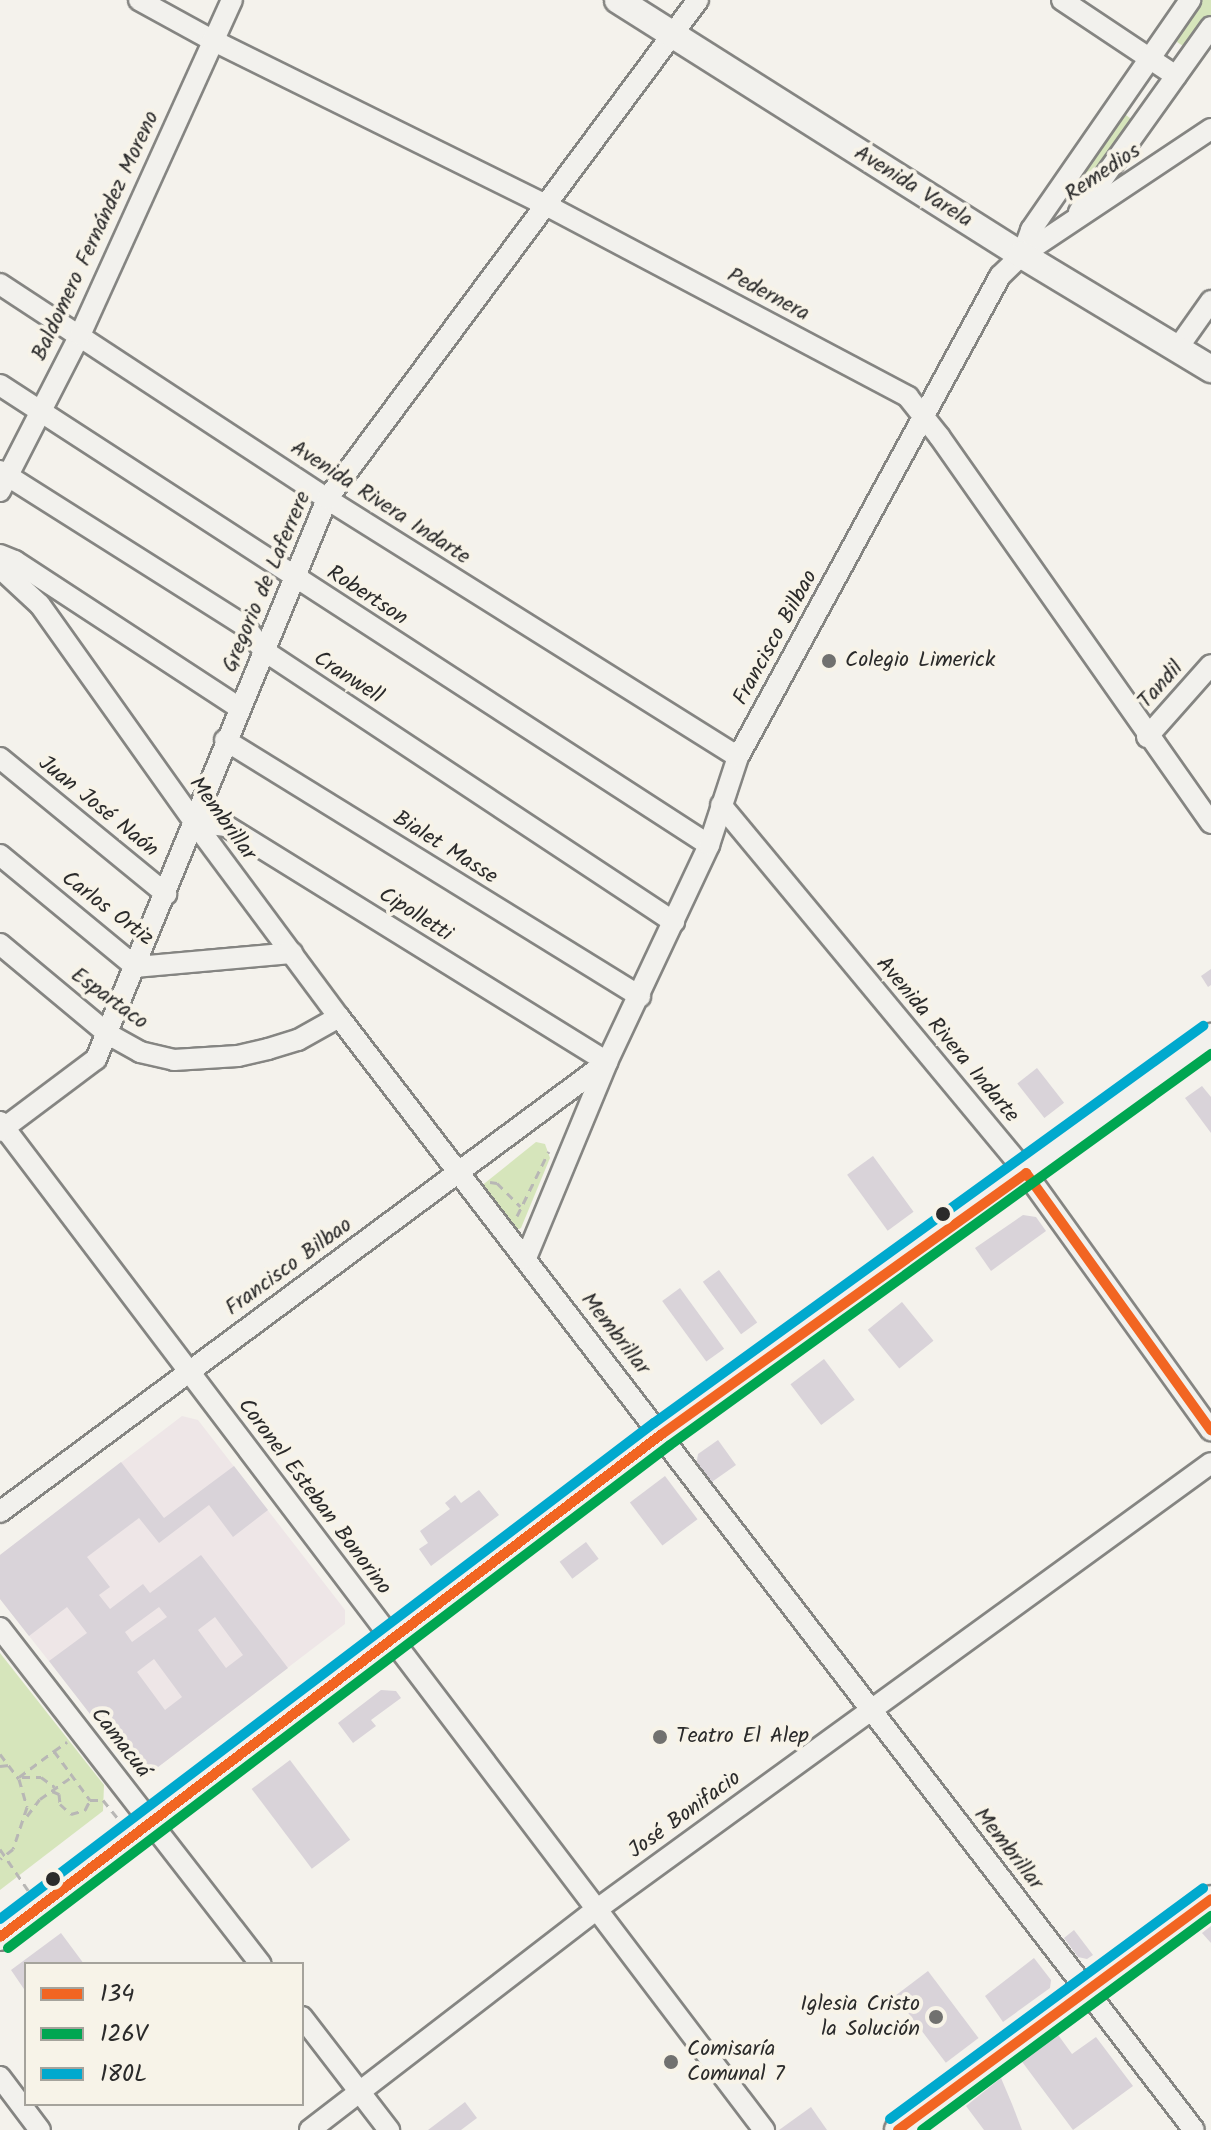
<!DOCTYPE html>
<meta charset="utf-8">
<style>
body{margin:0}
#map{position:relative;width:1211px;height:2130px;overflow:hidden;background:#f4f2ec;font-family:Kalam,sans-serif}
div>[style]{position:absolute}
.built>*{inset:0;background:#eee6e7}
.green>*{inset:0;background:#d6e5bb}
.building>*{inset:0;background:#d9d3d9;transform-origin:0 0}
.path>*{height:3px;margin-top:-1.5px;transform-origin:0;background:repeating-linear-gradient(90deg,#b8b7b5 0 8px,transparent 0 14px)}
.roads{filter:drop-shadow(2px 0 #858582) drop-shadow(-2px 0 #858582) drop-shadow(0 2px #858582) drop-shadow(0 -2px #858582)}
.minor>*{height:20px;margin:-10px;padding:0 10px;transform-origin:10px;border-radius:10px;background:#f2f1ed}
.major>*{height:26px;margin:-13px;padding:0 13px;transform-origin:13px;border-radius:13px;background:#f2f1ed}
.bus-1>*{height:10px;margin:-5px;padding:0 5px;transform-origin:5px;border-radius:5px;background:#f26522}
.bus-2>*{height:10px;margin:-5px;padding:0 5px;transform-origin:5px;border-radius:5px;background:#00a651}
.bus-3>*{height:10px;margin:-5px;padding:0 5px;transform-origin:5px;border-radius:5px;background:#00a9ce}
.dots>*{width:22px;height:22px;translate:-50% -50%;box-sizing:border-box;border:4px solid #f7f3e8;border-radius:50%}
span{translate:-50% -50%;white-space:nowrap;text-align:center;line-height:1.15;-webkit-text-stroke:8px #f7f3e8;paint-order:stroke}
.street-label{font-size:22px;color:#2b2b2b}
.poi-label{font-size:22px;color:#2b2b2b}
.left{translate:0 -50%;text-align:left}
.right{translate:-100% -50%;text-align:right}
.legend{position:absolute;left:24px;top:1962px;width:280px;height:144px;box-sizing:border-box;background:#f7f3e8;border:2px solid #a5a39c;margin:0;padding:10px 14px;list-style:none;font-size:24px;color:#2b2b2b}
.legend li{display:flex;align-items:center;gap:16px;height:40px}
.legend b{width:40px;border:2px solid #a5a39c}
</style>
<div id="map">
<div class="built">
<i style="clip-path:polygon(182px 1416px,198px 1420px,345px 1610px,345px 1624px,162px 1764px,94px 1678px,74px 1693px,0 1599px,0 1555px)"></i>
</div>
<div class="green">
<i style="clip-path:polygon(1201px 0,1211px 0,1211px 17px,1192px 44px,1183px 46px,1177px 42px,1178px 32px)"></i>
<i style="clip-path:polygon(1123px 113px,1133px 120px,1088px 184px,1080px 183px,1078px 180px)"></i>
<i style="clip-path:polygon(536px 1142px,545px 1144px,550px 1158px,521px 1228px,513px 1232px,480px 1187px)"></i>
<i style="clip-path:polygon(0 1653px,104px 1785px,103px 1811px,0 1890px)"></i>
</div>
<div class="building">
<i style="clip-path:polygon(1211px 969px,1211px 985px,1208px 987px,1201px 976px)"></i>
<i style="left:1037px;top:1068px;width:44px;height:25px;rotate:52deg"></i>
<i style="clip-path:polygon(1202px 1086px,1211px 1097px,1211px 1133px,1185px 1098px)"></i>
<i style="left:873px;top:1156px;width:69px;height:32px;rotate:54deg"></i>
<i style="clip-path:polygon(1023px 1215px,1036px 1217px,1046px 1231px,991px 1271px,975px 1248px)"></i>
<i style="left:719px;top:1270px;width:65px;height:20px;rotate:54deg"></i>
<i style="left:680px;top:1288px;width:75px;height:22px;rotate:54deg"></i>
<i style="left:902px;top:1302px;width:50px;height:44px;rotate:51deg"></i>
<i style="left:824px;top:1359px;width:51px;height:42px;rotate:53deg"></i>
<i style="clip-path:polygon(718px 1440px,736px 1465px,709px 1484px,696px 1466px,698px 1454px)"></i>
<i style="clip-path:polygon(evenodd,121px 1462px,164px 1518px,234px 1466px,268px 1510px,233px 1537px,209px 1505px,159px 1543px,139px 1518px,87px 1557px,110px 1587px,99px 1595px,110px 1609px,143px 1584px,150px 1593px,201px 1555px,288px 1668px,141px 1780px,49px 1661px,87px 1633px,67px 1607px,29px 1636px,0 1599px,0 1555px,121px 1462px,159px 1607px,167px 1617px,132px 1642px,125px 1632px,159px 1607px,121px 1462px,215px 1617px,243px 1655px,226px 1668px,198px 1630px,215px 1617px,121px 1462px,154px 1659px,182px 1697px,165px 1710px,137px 1672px,154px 1659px)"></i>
<i style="left:665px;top:1476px;width:54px;height:44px;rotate:53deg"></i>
<i style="clip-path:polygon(479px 1490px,499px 1515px,431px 1566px,419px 1549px,428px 1543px,420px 1531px,450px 1509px,445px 1503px,455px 1495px,461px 1503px)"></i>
<i style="left:586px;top:1542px;width:21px;height:33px;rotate:53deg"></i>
<i style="clip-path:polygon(381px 1690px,396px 1691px,401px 1698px,371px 1720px,376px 1726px,353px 1743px,338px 1723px)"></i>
<i style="left:290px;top:1760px;width:100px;height:48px;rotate:53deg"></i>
<i style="clip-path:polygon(1211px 1926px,1211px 1943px,1202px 1933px)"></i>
<i style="clip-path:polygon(1074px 1930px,1093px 1955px,1087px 1959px,1078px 1957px,1064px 1938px)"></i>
<i style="clip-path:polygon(61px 1933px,84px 1964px,26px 1964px,26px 1992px,11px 1970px)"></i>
<i style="clip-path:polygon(1034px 1958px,1051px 1980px,1050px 1988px,1003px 2022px,985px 1996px)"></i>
<i style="left:928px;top:1971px;width:84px;height:41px;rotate:53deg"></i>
<i style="clip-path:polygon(1056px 2032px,1072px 2054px,1096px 2037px,1133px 2086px,1073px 2130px,1020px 2059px)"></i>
<i style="clip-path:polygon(1001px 2078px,1012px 2104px,1022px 2130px,984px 2130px,966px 2106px)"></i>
<i style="clip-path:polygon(465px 2102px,477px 2118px,461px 2130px,428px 2130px)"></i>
<i style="clip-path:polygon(811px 2107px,827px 2130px,779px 2130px)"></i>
</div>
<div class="path">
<i style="left:490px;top:1182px;width:7px;rotate:8deg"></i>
<i style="left:497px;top:1183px;width:33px;rotate:45deg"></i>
<i style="left:517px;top:1216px;width:72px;rotate:-63.8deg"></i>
<i style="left:54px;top:1751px;width:16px;rotate:-35deg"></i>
<i style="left:0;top:1754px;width:31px;rotate:53deg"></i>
<i style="left:19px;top:1779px;width:29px;rotate:74deg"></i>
<i style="left:27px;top:1807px;width:44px;rotate:108.4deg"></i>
<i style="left:13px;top:1849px;width:16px;rotate:142deg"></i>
<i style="left:0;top:1766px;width:9px;rotate:-6deg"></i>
<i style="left:19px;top:1777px;width:44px;rotate:-36.6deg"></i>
<i style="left:54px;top:1751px;width:61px;rotate:53.7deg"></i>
<i style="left:22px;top:1777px;width:19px"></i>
<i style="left:41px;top:1777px;width:17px;rotate:36deg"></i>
<i style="left:52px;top:1791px;width:8px;rotate:23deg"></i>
<i style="left:59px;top:1794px;width:10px;rotate:84deg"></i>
<i style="left:60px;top:1804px;width:15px;rotate:42deg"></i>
<i style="left:71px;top:1814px;width:15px;rotate:-16deg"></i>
<i style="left:85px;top:1810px;width:11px;rotate:-63deg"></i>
<i style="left:90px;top:1800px;width:13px"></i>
<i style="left:103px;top:1800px;width:27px;rotate:51deg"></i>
<i style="left:27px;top:1816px;width:21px;rotate:-53deg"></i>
<i style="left:40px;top:1799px;width:39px;rotate:-35deg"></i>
<i style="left:0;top:1849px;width:50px;rotate:55.7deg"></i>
</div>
<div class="roads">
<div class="minor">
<i style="left:139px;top:0;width:83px;rotate:28.7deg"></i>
<i style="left:212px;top:40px;width:373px;rotate:26.3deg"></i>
<i style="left:546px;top:205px;width:410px;rotate:27.9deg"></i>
<i style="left:908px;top:397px;width:50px;rotate:51.5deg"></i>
<i style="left:939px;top:436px;width:473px;rotate:54.9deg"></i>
<i style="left:1062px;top:0;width:137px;rotate:33.7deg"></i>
<i style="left:1079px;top:212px;width:227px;rotate:-54.5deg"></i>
<i style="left:1022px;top:255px;width:27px;rotate:-70deg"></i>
<i style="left:1031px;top:230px;width:280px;rotate:-55.3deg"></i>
<i style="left:0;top:284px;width:391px;rotate:33.3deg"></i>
<i style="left:327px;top:499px;width:485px;rotate:32.1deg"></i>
<i style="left:1177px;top:349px;width:59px;rotate:-54.7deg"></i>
<i style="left:0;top:385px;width:845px;rotate:32.98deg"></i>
<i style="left:0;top:471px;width:290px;rotate:32.3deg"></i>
<i style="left:245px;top:626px;width:30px;rotate:53deg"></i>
<i style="left:263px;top:650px;width:493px;rotate:33.5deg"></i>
<i style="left:0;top:491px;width:175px;rotate:-62.9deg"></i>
<i style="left:80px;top:335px;width:368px;rotate:-65.6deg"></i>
<i style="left:0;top:555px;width:16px;rotate:22deg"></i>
<i style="left:15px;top:561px;width:269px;rotate:33.2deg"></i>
<i style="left:0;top:568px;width:54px;rotate:42.8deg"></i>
<i style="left:40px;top:605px;width:266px;rotate:54.6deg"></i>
<i style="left:194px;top:822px;width:243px;rotate:53.4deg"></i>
<i style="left:339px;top:1017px;width:1403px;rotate:52.47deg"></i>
<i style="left:1147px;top:737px;width:96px;rotate:-48.4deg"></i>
<i style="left:225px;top:740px;width:488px;rotate:31.7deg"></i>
<i style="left:0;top:758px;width:215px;rotate:39.3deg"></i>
<i style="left:721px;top:805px;width:478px;rotate:50.3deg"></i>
<i style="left:1026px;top:1173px;width:317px;rotate:54.3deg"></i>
<i style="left:0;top:855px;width:176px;rotate:39.5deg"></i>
<i style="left:136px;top:967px;width:157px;rotate:-5.1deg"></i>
<i style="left:0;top:944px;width:141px;rotate:39.8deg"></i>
<i style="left:108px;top:1034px;width:37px;rotate:29deg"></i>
<i style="left:140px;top:1052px;width:35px;rotate:13deg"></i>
<i style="left:174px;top:1060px;width:64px;rotate:-3.6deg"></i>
<i style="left:238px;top:1056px;width:31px;rotate:-13deg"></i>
<i style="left:268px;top:1049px;width:31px;rotate:-17deg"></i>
<i style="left:298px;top:1040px;width:47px;rotate:-29.3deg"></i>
<i style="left:0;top:1122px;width:1265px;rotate:52.84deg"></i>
<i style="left:0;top:1131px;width:120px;rotate:-36.9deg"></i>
<i style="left:96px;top:1059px;width:606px;rotate:-67.58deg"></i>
<i style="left:327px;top:499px;width:622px;rotate:-53.37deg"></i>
<i style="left:526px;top:1258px;width:212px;rotate:-67.5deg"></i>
<i style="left:607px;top:1062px;width:240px;rotate:-64.8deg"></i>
<i style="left:709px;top:845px;width:93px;rotate:-71.8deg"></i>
<i style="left:738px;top:757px;width:548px;rotate:-61.42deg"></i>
<i style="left:1000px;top:276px;width:30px;rotate:-44deg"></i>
<i style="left:1022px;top:255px;width:227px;rotate:-33.7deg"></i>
<i style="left:0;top:1512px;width:756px;rotate:-36.55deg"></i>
<i style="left:607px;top:1062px;width:448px;rotate:-148.2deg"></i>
<i style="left:226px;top:826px;width:32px;rotate:-173deg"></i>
<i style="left:0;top:1628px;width:425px;rotate:52.2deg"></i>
<i style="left:302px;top:2017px;width:143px;rotate:52.4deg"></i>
<i style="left:0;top:2077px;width:66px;rotate:53deg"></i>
<i style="left:310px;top:2130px;width:361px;rotate:-37.6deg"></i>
<i style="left:596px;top:1910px;width:760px;rotate:-36.01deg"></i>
</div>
<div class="major">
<i style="left:618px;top:0;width:478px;rotate:32.3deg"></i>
<i style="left:1022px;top:255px;width:221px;rotate:31.1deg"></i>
<i style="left:0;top:1937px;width:831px;rotate:-37.23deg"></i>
<i style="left:662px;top:1434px;width:678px;rotate:-35.87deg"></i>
<i style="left:898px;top:2130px;width:389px;rotate:-36.4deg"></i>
</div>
</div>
<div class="bus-1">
<i style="left:0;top:1937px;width:831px;rotate:-37.23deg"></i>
<i style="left:662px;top:1434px;width:448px;rotate:-35.6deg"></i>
<i style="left:1026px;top:1173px;width:317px;rotate:54.3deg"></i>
<i style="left:898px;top:2130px;width:389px;rotate:-36.4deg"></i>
</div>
<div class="bus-2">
<i style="left:8px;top:1948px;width:831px;rotate:-37.23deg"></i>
<i style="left:670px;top:1445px;width:668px;rotate:-35.86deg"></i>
<i style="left:922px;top:2130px;width:360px;rotate:-36.5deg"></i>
</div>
<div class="bus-3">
<i style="left:0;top:1919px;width:821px;rotate:-37.18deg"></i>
<i style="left:654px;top:1423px;width:678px;rotate:-35.87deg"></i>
<i style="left:890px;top:2119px;width:389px;rotate:-36.4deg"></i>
</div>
<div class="dots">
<i style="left:829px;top:661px;background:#71716f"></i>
<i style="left:943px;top:1214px;background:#2b2b2b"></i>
<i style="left:660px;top:1737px;background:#71716f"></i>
<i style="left:53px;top:1879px;background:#2b2b2b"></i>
<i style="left:936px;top:2017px;background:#71716f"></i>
<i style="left:671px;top:2062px;background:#71716f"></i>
</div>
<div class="street-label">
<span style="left:1103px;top:173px;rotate:-34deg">Remedios</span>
<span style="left:913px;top:187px;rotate:32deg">Avenida Varela</span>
<span style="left:96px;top:236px;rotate:-65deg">Baldomero Fernández Moreno</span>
<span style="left:768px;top:295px;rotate:28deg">Pedernera</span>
<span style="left:380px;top:503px;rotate:33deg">Avenida Rivera Indarte</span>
<span style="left:267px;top:582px;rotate:-67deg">Gregorio de Laferrere</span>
<span style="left:367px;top:596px;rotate:33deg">Robertson</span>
<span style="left:776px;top:638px;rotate:-61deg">Francisco Bilbao</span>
<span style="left:348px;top:678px;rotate:33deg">Cranwell</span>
<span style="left:1161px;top:685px;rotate:-48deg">Tandil</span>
<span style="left:98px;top:807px;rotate:39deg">Juan José Naón</span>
<span style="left:222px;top:819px;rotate:54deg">Membrillar</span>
<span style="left:445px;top:848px;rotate:32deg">Bialet Masse</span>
<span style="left:107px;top:909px;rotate:37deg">Carlos Ortiz</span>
<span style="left:415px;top:915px;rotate:32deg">Cipolletti</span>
<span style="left:109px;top:999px;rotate:36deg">Espartaco</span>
<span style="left:947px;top:1040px;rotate:50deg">Avenida Rivera Indarte</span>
<span style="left:289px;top:1267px;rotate:-36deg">Francisco Bilbao</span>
<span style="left:615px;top:1334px;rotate:52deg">Membrillar</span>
<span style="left:314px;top:1497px;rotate:53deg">Coronel Esteban Bonorino</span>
<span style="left:120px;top:1743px;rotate:52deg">Camacuá</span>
<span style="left:685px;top:1815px;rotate:-36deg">José Bonifacio</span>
<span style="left:1008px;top:1849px;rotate:52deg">Membrillar</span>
</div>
<div class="poi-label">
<span class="left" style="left:845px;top:661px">Colegio Limerick</span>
<span class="left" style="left:676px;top:1737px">Teatro El Alep</span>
<span class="right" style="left:920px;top:2017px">Iglesia Cristo<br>la Solución</span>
<span class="left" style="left:687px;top:2062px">Comisaría<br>Comunal 7</span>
</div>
<ul class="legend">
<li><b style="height:10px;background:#f26522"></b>134</li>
<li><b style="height:10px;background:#00a651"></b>126V</li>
<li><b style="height:10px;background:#00a9ce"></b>180L</li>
</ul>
</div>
